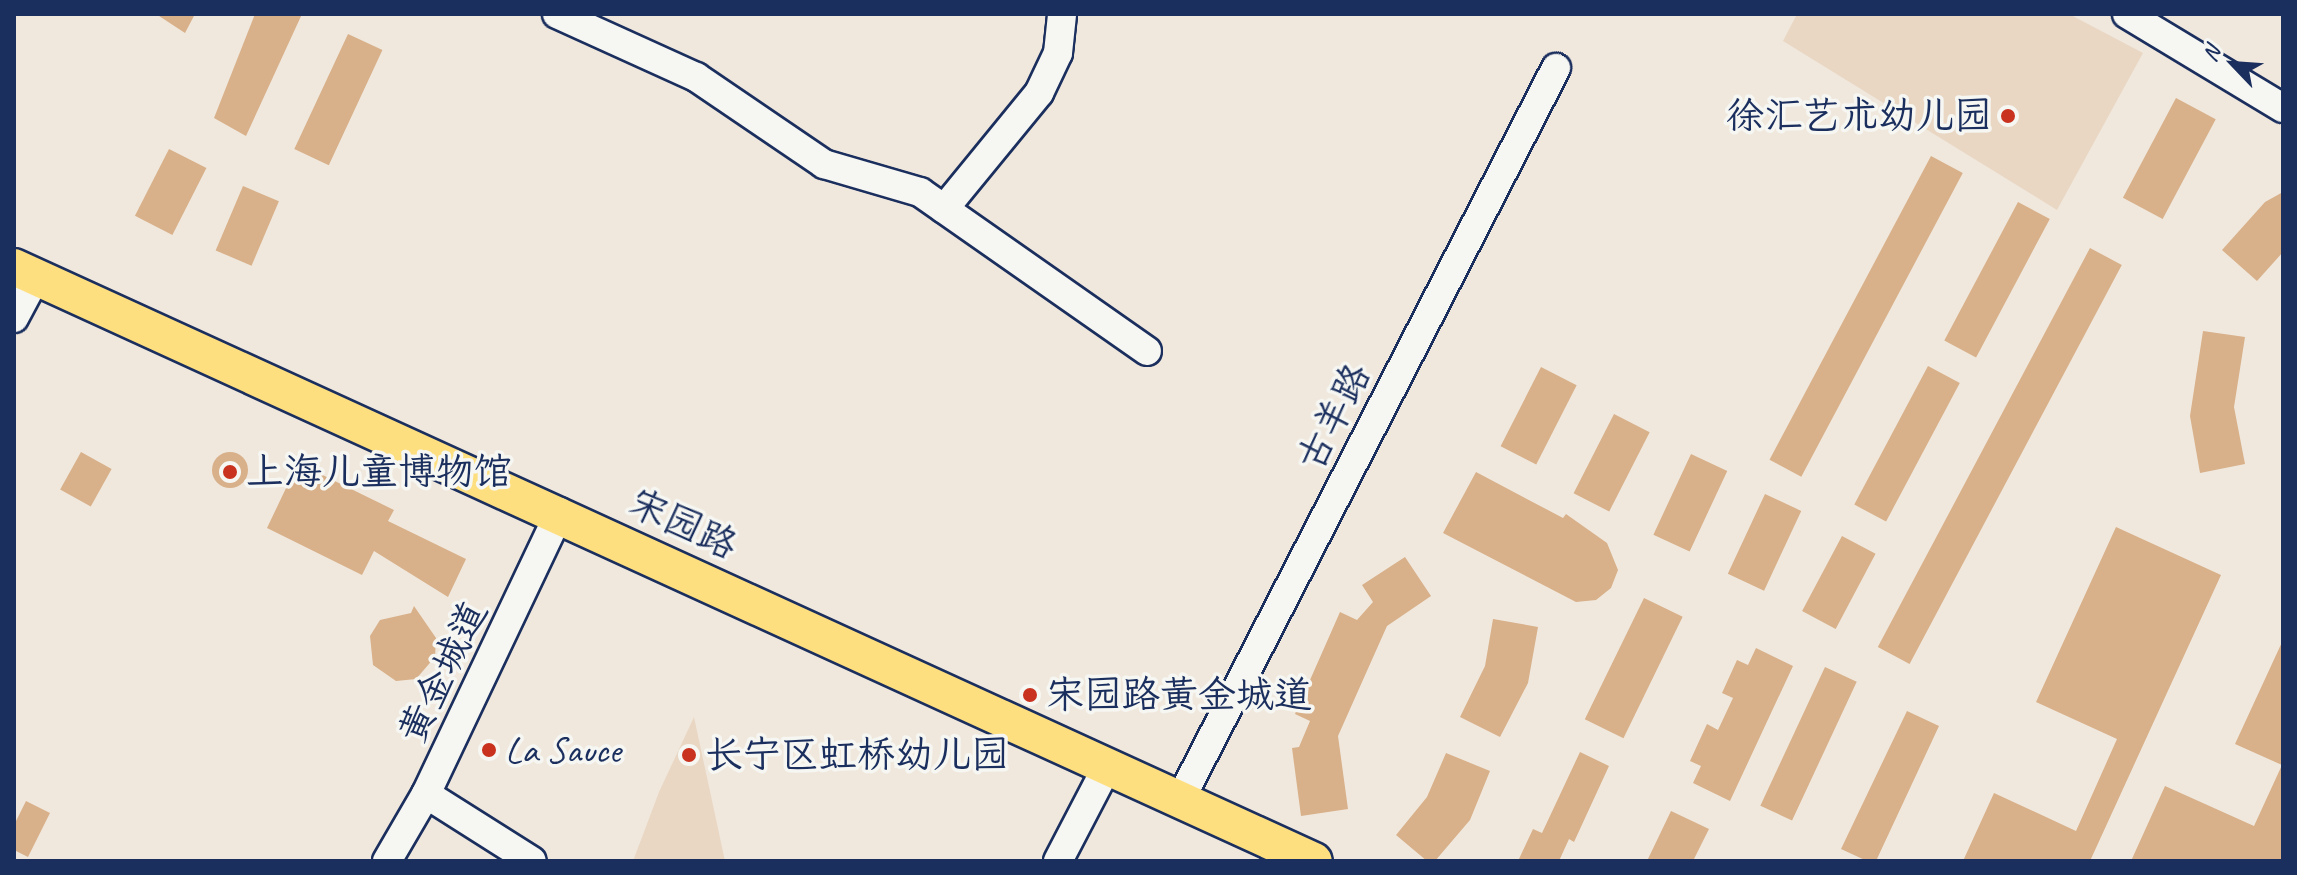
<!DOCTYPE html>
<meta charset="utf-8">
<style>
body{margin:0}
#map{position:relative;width:2297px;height:875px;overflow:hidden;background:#f0e8dd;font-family:Caveat,"LXGW WenKai TC",sans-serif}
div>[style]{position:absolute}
.built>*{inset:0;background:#e9d7c4}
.building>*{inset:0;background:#d8b089;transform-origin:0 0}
.round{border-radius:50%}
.roads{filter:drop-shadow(2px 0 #1b2f5e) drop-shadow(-2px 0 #1b2f5e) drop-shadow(0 2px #1b2f5e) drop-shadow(0 -2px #1b2f5e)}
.minor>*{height:28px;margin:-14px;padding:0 14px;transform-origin:14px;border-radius:14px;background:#f6f6f2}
.major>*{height:36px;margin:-18px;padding:0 18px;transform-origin:18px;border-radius:18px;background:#fedf80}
.dots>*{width:22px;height:22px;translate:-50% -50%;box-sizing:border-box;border:4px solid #f6f6f2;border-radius:50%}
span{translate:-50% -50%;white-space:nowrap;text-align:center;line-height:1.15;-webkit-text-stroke:7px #f6f6f2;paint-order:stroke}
.poi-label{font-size:38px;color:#1b2f5e}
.right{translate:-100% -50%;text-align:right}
.left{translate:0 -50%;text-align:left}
.street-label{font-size:38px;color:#1b2f5e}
.frame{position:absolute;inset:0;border:16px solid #1b2f5e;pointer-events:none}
.north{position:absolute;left:2193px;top:24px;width:80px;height:80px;-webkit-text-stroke:6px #f6f6f2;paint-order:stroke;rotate:295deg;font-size:22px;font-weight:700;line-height:32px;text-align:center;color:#1b2f5e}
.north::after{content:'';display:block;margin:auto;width:28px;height:36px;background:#1b2f5e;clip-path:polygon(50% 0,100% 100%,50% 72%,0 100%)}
</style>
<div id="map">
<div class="built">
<i style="clip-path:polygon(1797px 14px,2069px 14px,2143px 53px,2057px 210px,1783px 41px)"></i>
<i style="clip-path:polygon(694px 717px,725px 861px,633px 861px,659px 792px)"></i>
</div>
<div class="building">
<i style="clip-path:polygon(156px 14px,195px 14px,185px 33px)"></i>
<i style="clip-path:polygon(255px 14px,302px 14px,246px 136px,214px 118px)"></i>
<i style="left:348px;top:34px;width:38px;height:127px;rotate:25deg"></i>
<i style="left:2176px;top:98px;width:45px;height:113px;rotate:28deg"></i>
<i style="left:169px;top:149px;width:42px;height:75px;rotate:27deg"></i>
<i style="left:1931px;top:156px;width:36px;height:344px;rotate:28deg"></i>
<i style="left:243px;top:186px;width:39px;height:70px;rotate:23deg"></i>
<i style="clip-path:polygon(2283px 192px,2283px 252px,2257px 281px,2222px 250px,2265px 202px)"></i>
<i style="left:2018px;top:202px;width:36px;height:157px;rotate:28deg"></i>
<i style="left:2090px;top:248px;width:36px;height:452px;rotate:28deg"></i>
<i style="clip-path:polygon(2203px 331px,2245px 337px,2234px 407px,2245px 464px,2200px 473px,2190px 416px)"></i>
<i style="left:1928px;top:366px;width:36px;height:157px;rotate:28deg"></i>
<i style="left:1541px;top:367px;width:40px;height:89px;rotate:27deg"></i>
<i style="left:1614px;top:414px;width:40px;height:89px;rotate:27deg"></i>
<i style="left:81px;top:452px;width:35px;height:43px;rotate:29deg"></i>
<i class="round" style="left:212px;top:452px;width:36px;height:36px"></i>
<i style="left:1691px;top:454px;width:40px;height:89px;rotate:25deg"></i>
<i style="clip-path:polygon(298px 463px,394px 510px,388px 521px,466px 559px,448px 597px,374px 551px,362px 575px,267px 528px)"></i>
<i style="clip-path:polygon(1476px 472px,1563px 518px,1566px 514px,1607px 543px,1618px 570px,1611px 588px,1596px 600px,1576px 602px,1443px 533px)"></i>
<i style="left:1765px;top:494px;width:40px;height:88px;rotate:25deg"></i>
<i style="clip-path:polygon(2116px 527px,2221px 575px,2090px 861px,1963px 861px,1994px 793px,2076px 831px,2117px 739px,2036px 702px)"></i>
<i style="left:1842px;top:536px;width:38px;height:85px;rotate:28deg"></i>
<i style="clip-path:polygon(1405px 557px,1431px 596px,1387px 626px,1338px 736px,1348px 809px,1301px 816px,1292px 748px,1299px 747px,1310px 721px,1295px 714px,1340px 612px,1357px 620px,1373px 602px,1362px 585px)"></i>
<i style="left:1644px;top:598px;width:43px;height:135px;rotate:26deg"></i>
<i style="clip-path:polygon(414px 606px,436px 638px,435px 657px,416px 679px,396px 681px,373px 665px,370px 636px,380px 620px,411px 613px)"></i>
<i style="clip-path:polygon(1493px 619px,1538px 627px,1528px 683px,1500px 737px,1460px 717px,1485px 666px)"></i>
<i style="clip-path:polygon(2283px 640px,2283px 861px,2131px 861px,2165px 786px,2254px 826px,2282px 765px,2235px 744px)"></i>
<i style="clip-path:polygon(1756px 648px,1793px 666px,1730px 801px,1693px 783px,1701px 766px,1690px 761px,1707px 724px,1718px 730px,1733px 698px,1722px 693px,1737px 660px,1748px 665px)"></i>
<i style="left:1825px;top:667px;width:35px;height:153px;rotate:25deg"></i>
<i style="clip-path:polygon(1907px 711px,1939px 726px,1876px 861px,1867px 861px,1841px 849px)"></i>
<i style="clip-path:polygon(1580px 752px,1609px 766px,1574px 842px,1569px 839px,1559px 861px,1518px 861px,1533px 829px,1542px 833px)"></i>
<i style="clip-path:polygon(1446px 753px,1490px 771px,1470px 820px,1435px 861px,1427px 861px,1396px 835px,1427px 797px)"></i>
<i style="clip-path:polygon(26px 801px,50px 813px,28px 857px,14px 850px,14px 825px)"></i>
<i style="clip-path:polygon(1671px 811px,1709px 829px,1693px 861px,1647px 861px)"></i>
</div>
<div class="roads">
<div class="minor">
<i style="left:557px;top:14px;width:153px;rotate:24.4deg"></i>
<i style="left:696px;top:77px;width:155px;rotate:34.2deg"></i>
<i style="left:824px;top:164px;width:100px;rotate:16.3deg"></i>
<i style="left:920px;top:192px;width:277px;rotate:35deg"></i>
<i style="left:2127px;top:14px;width:182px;rotate:31.1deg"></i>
<i style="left:944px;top:209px;width:150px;rotate:-50.7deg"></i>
<i style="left:1039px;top:93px;width:44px;rotate:-64.6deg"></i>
<i style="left:1058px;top:53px;width:39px;rotate:-84deg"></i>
<i style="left:14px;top:318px;width:47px;rotate:-61.8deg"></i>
<i style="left:426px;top:794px;width:125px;rotate:32.3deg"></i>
<i style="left:1180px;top:800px;width:823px;rotate:-62.81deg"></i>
<i style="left:387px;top:861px;width:78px;rotate:-59.8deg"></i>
<i style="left:426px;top:794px;width:312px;rotate:-64.6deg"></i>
<i style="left:1058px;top:861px;width:106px;rotate:-62.5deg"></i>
</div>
<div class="major">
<i style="left:14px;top:267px;width:1429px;rotate:24.56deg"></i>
</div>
</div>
<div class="dots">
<i style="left:2008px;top:116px;background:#c8321e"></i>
<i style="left:230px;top:472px;background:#c8321e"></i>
<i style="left:1030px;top:695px;background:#c8321e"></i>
<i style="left:489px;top:750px;background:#c8321e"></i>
<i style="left:689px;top:755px;background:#c8321e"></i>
</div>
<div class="poi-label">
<span class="right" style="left:1992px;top:116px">徐汇艺术幼儿园</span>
<span class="left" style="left:246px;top:472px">上海儿童博物馆</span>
<span class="left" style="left:1046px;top:695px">宋园路黄金城道</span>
<span class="left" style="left:505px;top:750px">La Sauce</span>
<span class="left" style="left:705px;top:755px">长宁区虹桥幼儿园</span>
</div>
<div class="street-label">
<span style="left:1334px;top:417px;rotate:-63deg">古羊路</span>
<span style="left:683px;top:524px;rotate:25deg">宋园路</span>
<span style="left:443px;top:672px;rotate:-64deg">黄金城道</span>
</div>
<div class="frame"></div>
<div class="north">N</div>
</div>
